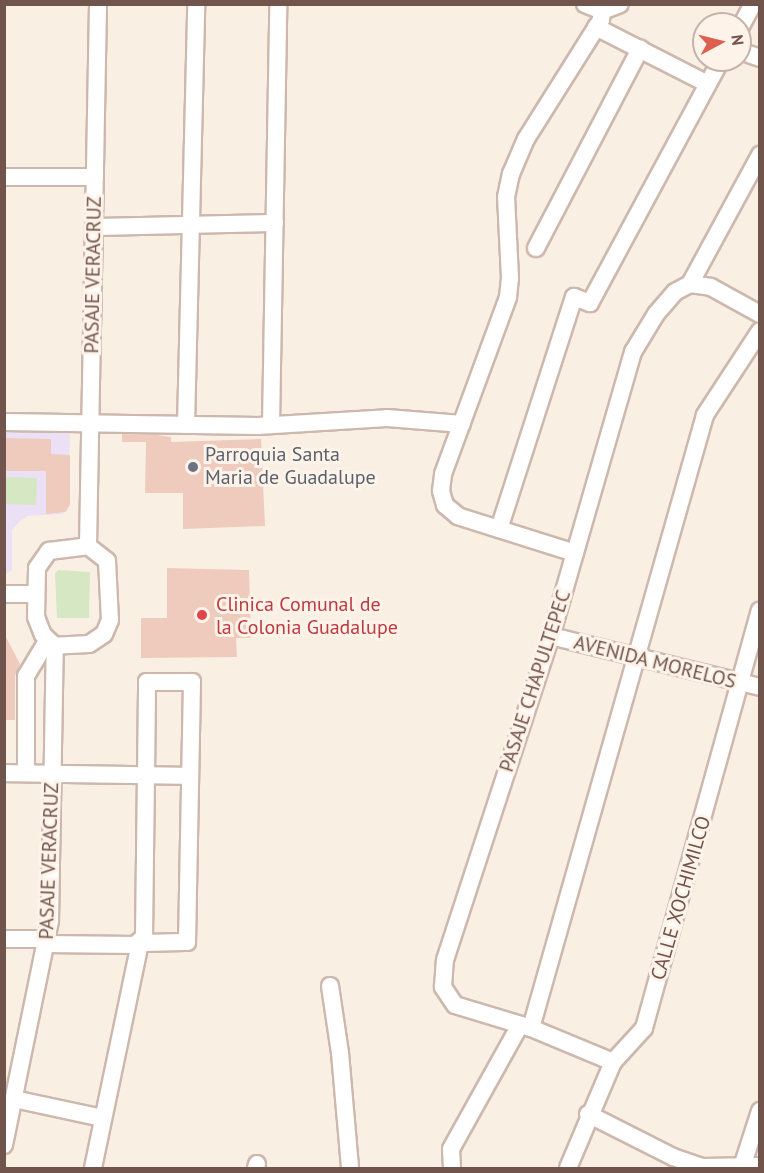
<!DOCTYPE html>
<style>
body{margin:0}
#map{position:relative;width:764px;height:1173px;overflow:hidden;background:#faefe3;font-family:"PT Sans",sans-serif}
div>[style]{position:absolute}
.education>*{inset:0;background:#ece0f7}
.green>*{inset:0;background:#d6e7c3;transform-origin:0 0}
.building>*{inset:0;background:#eecbbd}
.roads{filter:drop-shadow(2px 0 #cdb8ae) drop-shadow(-2px 0 #cdb8ae) drop-shadow(0 2px #cdb8ae) drop-shadow(0 -2px #cdb8ae)}
.minor>*{height:16px;margin:-8px;padding:0 8px;transform-origin:8px;border-radius:8px;background:#fff}
.dots>*{width:16px;height:16px;translate:-50% -50%;box-sizing:border-box;border:3px solid #fef3e9;border-radius:50%}
span{translate:-50% -50%;white-space:nowrap;text-align:center;line-height:1.15;-webkit-text-stroke:6px #fef3e9;paint-order:stroke}
.street-label{font-size:20px;color:#71544b}
.worship-label{font-size:20px;color:#5b616d}
.left{translate:0 -50%;text-align:left}
.health-label{font-size:20px;color:#be3a42}
.frame{position:absolute;inset:0;border:6px solid #71544b;pointer-events:none}
.north{position:absolute;left:692px;top:12px;width:60px;height:60px;box-sizing:border-box;background:#fef3e9;border:2px solid #c6b3aa;border-radius:50%;rotate:83deg;font-size:16px;font-weight:700;line-height:24px;text-align:center;color:#71544b}
.north::after{content:'';display:block;margin:auto;width:21px;height:27px;background:#dd5f50;clip-path:polygon(50% 0,100% 100%,50% 72%,0 100%)}
</style>
<div id="map">
<div class="education">
<i style="clip-path:polygon(5px 430px,70px 431px,68px 510px,62px 514px,27px 516px,19px 522px,12px 530px,12px 570px,5px 574px)"></i>
</div>
<div class="green">
<i style="left:5px;top:477px;width:32px;height:27px;rotate:2deg"></i>
<i style="clip-path:polygon(58px 570px,90px 572px,89px 618px,57px 618px,55px 574px)"></i>
</div>
<div class="building">
<i style="clip-path:polygon(122px 434px,157px 435px,171px 437px,171px 442px,261px 439px,265px 526px,183px 529px,183px 493px,145px 493px,146px 442px,122px 442px)"></i>
<i style="clip-path:polygon(4px 438px,51px 439px,51px 454px,70px 455px,70px 505px,65px 512px,46px 514px,46px 471px,4px 471px)"></i>
<i style="clip-path:polygon(167px 568px,249px 570px,251px 638px,236px 638px,237px 657px,141px 658px,141px 618px,167px 618px)"></i>
<i style="clip-path:polygon(4px 633px,20px 664px,15px 676px,15px 720px,4px 720px)"></i>
</div>
<div class="roads">
<div class="minor">
<i style="left:585px;top:4px;width:18px;rotate:22deg"></i>
<i style="left:602px;top:11px;width:19px;rotate:-21deg"></i>
<i style="left:596px;top:27px;width:123px;rotate:27deg"></i>
<i style="left:740px;top:28px;width:27px;rotate:-62deg"></i>
<i style="left:740px;top:51px;width:21px;rotate:19deg"></i>
<i style="left:4px;top:177px;width:91px"></i>
<i style="left:94px;top:227px;width:181px;rotate:-1.3deg"></i>
<i style="left:536px;top:248px;width:225px;rotate:-62.4deg"></i>
<i style="left:690px;top:284px;width:147px;rotate:-61.5deg"></i>
<i style="left:4px;top:422px;width:254px;rotate:0.9deg"></i>
<i style="left:258px;top:426px;width:129px;rotate:-3.5deg"></i>
<i style="left:387px;top:418px;width:75px;rotate:4.6deg"></i>
<i style="left:186px;top:425px;width:421px;rotate:-88.6deg"></i>
<i style="left:271px;top:425px;width:421px;rotate:-89deg"></i>
<i style="left:499px;top:529px;width:244px;rotate:-72.1deg"></i>
<i style="left:574px;top:297px;width:17px;rotate:21deg"></i>
<i style="left:590px;top:303px;width:276px;rotate:-61.7deg"></i>
<i style="left:88px;top:546px;width:542px;rotate:-88.94deg"></i>
<i style="left:88px;top:546px;width:24px;rotate:38deg"></i>
<i style="left:107px;top:561px;width:59px;rotate:87.1deg"></i>
<i style="left:110px;top:620px;width:15px;rotate:113deg"></i>
<i style="left:104px;top:634px;width:18px;rotate:146deg"></i>
<i style="left:89px;top:644px;width:34px;rotate:177deg"></i>
<i style="left:55px;top:646px;width:16px;rotate:-137deg"></i>
<i style="left:43px;top:635px;width:19px;rotate:-111deg"></i>
<i style="left:36px;top:617px;width:49px;rotate:-88.8deg"></i>
<i style="left:37px;top:568px;width:21px;rotate:-55deg"></i>
<i style="left:49px;top:551px;width:39px;rotate:-7deg"></i>
<i style="left:575px;top:553px;width:123px;rotate:-162.5deg"></i>
<i style="left:458px;top:516px;width:17px;rotate:-140deg"></i>
<i style="left:445px;top:505px;width:15px;rotate:-106deg"></i>
<i style="left:441px;top:491px;width:17px;rotate:-83deg"></i>
<i style="left:443px;top:474px;width:189px;rotate:-69.8deg"></i>
<i style="left:508px;top:297px;width:19px;rotate:-84deg"></i>
<i style="left:510px;top:278px;width:81px;rotate:-92.8deg"></i>
<i style="left:506px;top:197px;width:24px;rotate:-78deg"></i>
<i style="left:511px;top:174px;width:38px;rotate:-67deg"></i>
<i style="left:526px;top:139px;width:141px;rotate:-57.8deg"></i>
<i style="left:601px;top:20px;width:9px;rotate:-84deg"></i>
<i style="left:4px;top:594px;width:32px"></i>
<i style="left:551px;top:636px;width:215px;rotate:13.7deg"></i>
<i style="left:26px;top:767px;width:91px;rotate:-90deg"></i>
<i style="left:26px;top:676px;width:41px;rotate:-59deg"></i>
<i style="left:4px;top:773px;width:186px;rotate:0.9deg"></i>
<i style="left:4px;top:939px;width:43px"></i>
<i style="left:47px;top:944px;width:88px;rotate:0.7deg"></i>
<i style="left:135px;top:945px;width:12px;rotate:-42deg"></i>
<i style="left:144px;top:937px;width:255px;rotate:-89.3deg"></i>
<i style="left:147px;top:682px;width:45px"></i>
<i style="left:192px;top:682px;width:260px;rotate:91.1deg"></i>
<i style="left:187px;top:942px;width:47px;rotate:178.8deg"></i>
<i style="left:140px;top:943px;width:230px;rotate:101.8deg"></i>
<i style="left:330px;top:986px;width:68px;rotate:81.5deg"></i>
<i style="left:340px;top:1053px;width:115px;rotate:85deg"></i>
<i style="left:531px;top:1028px;width:637px;rotate:-74.15deg"></i>
<i style="left:705px;top:415px;width:100px;rotate:-56.8deg"></i>
<i style="left:613px;top:1062px;width:89px;rotate:-157.5deg"></i>
<i style="left:531px;top:1028px;width:79px;rotate:-163.2deg"></i>
<i style="left:455px;top:1005px;width:22px;rotate:-124deg"></i>
<i style="left:443px;top:987px;width:27px;rotate:-86deg"></i>
<i style="left:445px;top:960px;width:341px;rotate:-71.9deg"></i>
<i style="left:551px;top:636px;width:296px;rotate:-73.9deg"></i>
<i style="left:633px;top:352px;width:44px;rotate:-58.8deg"></i>
<i style="left:656px;top:314px;width:29px;rotate:-49deg"></i>
<i style="left:675px;top:292px;width:17px;rotate:-28deg"></i>
<i style="left:690px;top:284px;width:21px;rotate:8deg"></i>
<i style="left:711px;top:287px;width:56px;rotate:28.9deg"></i>
<i style="left:14px;top:1099px;width:91px;rotate:12.1deg"></i>
<i style="left:588px;top:1114px;width:95px;rotate:26.8deg"></i>
<i style="left:673px;top:1157px;width:31px;rotate:19deg"></i>
<i style="left:702px;top:1167px;width:58px;rotate:-1deg"></i>
<i style="left:4px;top:1145px;width:230px;rotate:-78.4deg"></i>
<i style="left:50px;top:920px;width:274px;rotate:-89deg"></i>
<i style="left:742px;top:1167px;width:59px;rotate:-72.2deg"></i>
<i style="left:256px;top:1168px;width:4px;rotate:-76deg"></i>
<i style="left:452px;top:1168px;width:19px;rotate:-93deg"></i>
<i style="left:451px;top:1149px;width:142px;rotate:-60.9deg"></i>
<i style="left:568px;top:1168px;width:115px;rotate:-67deg"></i>
<i style="left:613px;top:1062px;width:46px;rotate:-47.6deg"></i>
<i style="left:644px;top:1028px;width:433px;rotate:-74.5deg"></i>
</div>
</div>
<div class="dots">
<i style="left:193px;top:467px;background:#6b7280"></i>
<i style="left:202px;top:615px;background:#e0444e"></i>
</div>
<div class="street-label">
<span style="left:93px;top:275px;rotate:-89deg">PASAJE VERACRUZ</span>
<span style="left:655px;top:662px;rotate:14deg">AVENIDA MORELOS</span>
<span style="left:535px;top:681px;rotate:-72deg">PASAJE CHAPULTEPEC</span>
<span style="left:49px;top:861px;rotate:-88deg">PASAJE VERACRUZ</span>
<span style="left:681px;top:898px;rotate:-74deg">CALLE XOCHIMILCO</span>
</div>
<div class="worship-label">
<span class="left" style="left:205px;top:466px">Parroquia Santa<br>Maria de Guadalupe</span>
</div>
<div class="health-label">
<span class="left" style="left:216px;top:616px">Clinica Comunal de<br>la Colonia Guadalupe</span>
</div>
<div class="frame"></div>
<div class="north">N</div>
</div>
